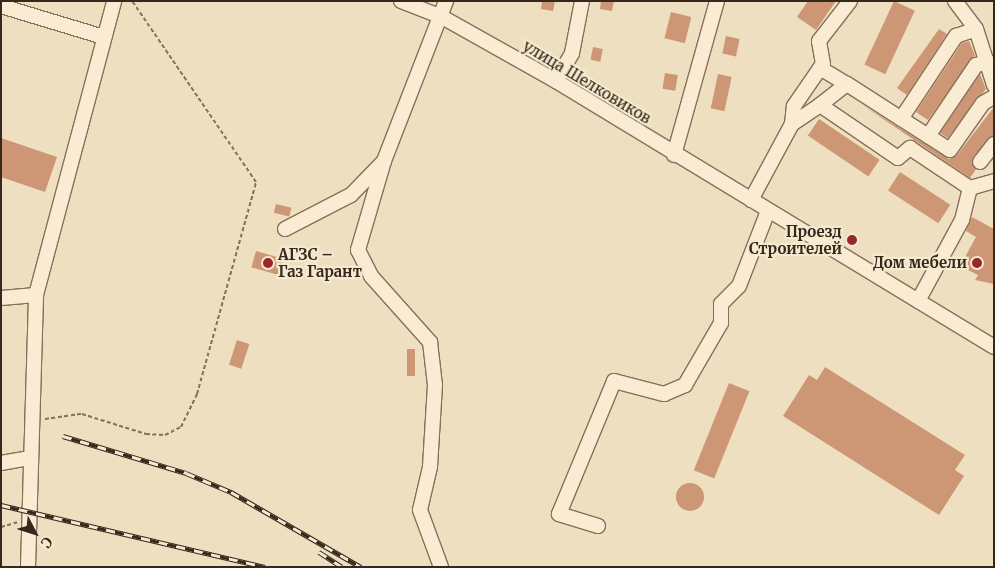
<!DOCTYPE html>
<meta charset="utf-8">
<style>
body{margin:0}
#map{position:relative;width:995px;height:568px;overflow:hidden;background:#eedfc0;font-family:Merriweather,serif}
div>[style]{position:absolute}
.building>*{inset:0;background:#cd9775;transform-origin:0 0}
.round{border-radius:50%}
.path>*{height:2px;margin-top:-1px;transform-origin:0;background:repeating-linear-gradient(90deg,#876f58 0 4px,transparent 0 6.5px)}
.roads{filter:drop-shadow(1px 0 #876f58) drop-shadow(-1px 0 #876f58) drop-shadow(0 1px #876f58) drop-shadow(0 -1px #876f58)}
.minor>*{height:14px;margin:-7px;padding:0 7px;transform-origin:7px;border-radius:7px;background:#f9ecd3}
.rail>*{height:5px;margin-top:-2.5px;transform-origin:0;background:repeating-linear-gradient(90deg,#f5e9cf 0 9px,#36281c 0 18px);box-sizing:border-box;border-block:1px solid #36281c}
.dots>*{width:14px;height:14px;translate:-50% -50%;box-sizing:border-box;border:2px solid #f5e9cf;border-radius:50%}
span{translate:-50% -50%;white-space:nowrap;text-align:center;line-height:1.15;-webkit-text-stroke:4.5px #f5e9cf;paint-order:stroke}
.street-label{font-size:15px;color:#36281c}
.poi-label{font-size:15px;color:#36281c;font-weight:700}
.right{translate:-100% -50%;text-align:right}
.left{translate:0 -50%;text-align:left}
.frame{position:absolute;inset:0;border:2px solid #36281c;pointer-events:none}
.north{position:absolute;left:10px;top:508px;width:50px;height:50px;-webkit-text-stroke:4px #f5e9cf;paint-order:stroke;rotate:130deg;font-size:14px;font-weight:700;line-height:20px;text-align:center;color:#36281c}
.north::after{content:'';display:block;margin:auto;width:18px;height:22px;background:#36281c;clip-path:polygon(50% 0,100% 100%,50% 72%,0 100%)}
</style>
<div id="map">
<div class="building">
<i style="clip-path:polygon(542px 1px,555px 1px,553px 11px,541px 9px)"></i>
<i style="clip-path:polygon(601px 1px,614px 1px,612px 11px,600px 9px)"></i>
<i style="clip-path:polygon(808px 1px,836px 1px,816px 30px,797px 17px)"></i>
<i style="left:894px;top:1px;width:23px;height:70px;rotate:25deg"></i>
<i style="left:671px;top:12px;width:21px;height:27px;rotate:14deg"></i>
<i style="clip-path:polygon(939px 29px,947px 34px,907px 95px,897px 88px)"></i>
<i style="left:726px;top:36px;width:14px;height:18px;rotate:12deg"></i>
<i style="clip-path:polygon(969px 41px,975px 55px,928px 120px,916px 112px,962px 43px)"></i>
<i style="left:593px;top:47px;width:10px;height:13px;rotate:11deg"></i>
<i style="left:665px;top:73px;width:13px;height:16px;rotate:9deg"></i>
<i style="left:718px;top:74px;width:14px;height:35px;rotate:12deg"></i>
<i style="clip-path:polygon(980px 74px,986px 89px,948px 138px,940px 133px)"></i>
<i style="clip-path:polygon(861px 104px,949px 159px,957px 155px,994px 107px,994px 135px,973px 157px,976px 169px,970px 178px)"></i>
<i style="left:819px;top:119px;width:73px;height:20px;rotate:34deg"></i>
<i style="clip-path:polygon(1px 138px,57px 157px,45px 192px,1px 177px)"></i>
<i style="left:900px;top:172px;width:60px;height:22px;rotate:33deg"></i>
<i style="left:276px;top:204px;width:16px;height:9px;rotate:14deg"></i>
<i style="clip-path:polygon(972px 217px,994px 229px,994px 284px,975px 280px,978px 275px,960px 266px,976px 237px,966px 231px)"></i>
<i style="left:256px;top:251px;width:29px;height:17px;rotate:16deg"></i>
<i style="left:237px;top:340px;width:13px;height:26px;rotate:18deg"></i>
<i style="left:407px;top:349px;width:8px;height:27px"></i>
<i style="clip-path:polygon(825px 367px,965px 455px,955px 470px,964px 476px,939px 515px,783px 416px,809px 375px,817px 380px)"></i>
<i style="left:729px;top:383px;width:22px;height:94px;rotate:22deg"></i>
<i class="round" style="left:676px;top:483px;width:28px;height:28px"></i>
</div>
<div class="path">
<i style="left:45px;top:419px;width:37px;rotate:-8deg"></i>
<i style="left:82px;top:414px;width:67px;rotate:17.4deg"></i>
<i style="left:146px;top:434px;width:19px;rotate:3deg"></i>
<i style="left:165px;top:435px;width:18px;rotate:-27deg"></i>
<i style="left:181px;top:427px;width:37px;rotate:-64deg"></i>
<i style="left:197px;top:394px;width:220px;rotate:-74.4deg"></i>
<i style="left:256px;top:182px;width:219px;rotate:-124.4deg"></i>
<i style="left:1px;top:527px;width:18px;rotate:-16deg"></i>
</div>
<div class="roads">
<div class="minor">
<i style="left:401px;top:1px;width:44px;rotate:21.3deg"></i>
<i style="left:442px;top:17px;width:131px;rotate:29.3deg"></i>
<i style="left:556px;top:81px;width:512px;rotate:31.27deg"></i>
<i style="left:955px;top:1px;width:35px;rotate:53deg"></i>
<i style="left:976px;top:29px;width:59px;rotate:72.2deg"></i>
<i style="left:1px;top:6px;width:108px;rotate:16.8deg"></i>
<i style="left:820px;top:68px;width:31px;rotate:31deg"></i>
<i style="left:556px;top:81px;width:32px;rotate:-60deg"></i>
<i style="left:572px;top:53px;width:53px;rotate:-79.1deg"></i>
<i style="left:820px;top:105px;width:34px;rotate:-38deg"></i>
<i style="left:847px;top:84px;width:122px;rotate:32.7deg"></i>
<i style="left:950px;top:150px;width:57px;rotate:-54.9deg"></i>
<i style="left:983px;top:103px;width:13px;rotate:-29deg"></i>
<i style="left:901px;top:119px;width:100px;rotate:-56.5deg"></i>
<i style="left:956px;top:36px;width:21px;rotate:-19deg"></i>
<i style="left:792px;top:124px;width:34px;rotate:-34deg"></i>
<i style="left:820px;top:105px;width:94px;rotate:34.2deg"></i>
<i style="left:898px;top:158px;width:16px;rotate:-40deg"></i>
<i style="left:910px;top:148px;width:72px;rotate:33.7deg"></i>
<i style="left:928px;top:136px;width:86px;rotate:-55.9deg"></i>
<i style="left:976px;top:65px;width:13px;rotate:-13deg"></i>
<i style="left:674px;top:155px;width:160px;rotate:-74.4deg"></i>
<i style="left:384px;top:161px;width:93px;rotate:106.3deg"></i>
<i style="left:358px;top:250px;width:29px;rotate:63deg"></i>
<i style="left:371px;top:276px;width:89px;rotate:48.2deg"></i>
<i style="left:430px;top:342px;width:43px;rotate:83.4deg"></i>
<i style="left:435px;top:385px;width:82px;rotate:93.5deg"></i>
<i style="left:430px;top:467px;width:44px;rotate:103.1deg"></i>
<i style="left:420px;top:510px;width:61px;rotate:69.8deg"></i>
<i style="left:980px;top:162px;width:23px;rotate:-52deg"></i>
<i style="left:751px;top:200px;width:86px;rotate:-61.7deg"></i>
<i style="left:792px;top:124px;width:18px;rotate:-84deg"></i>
<i style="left:794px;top:106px;width:51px;rotate:-55.4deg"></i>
<i style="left:823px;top:64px;width:23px;rotate:-100deg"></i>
<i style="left:819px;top:41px;width:51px;rotate:-52.2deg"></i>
<i style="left:285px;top:229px;width:74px;rotate:-27.3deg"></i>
<i style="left:351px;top:195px;width:47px;rotate:-45.9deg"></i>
<i style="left:384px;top:161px;width:172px;rotate:-68.8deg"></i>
<i style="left:1px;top:298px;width:35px;rotate:-5deg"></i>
<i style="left:918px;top:301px;width:92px;rotate:-61.5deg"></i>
<i style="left:962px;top:220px;width:33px;rotate:-76deg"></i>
<i style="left:970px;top:188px;width:25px;rotate:-16deg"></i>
<i style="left:1px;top:463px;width:28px;rotate:-10deg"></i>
<i style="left:598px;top:526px;width:41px;rotate:-162.9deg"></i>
<i style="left:559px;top:514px;width:144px;rotate:-67.5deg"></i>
<i style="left:614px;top:381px;width:52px;rotate:14.6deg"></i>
<i style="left:664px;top:394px;width:23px;rotate:-23deg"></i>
<i style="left:685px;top:385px;width:72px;rotate:-59.9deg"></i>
<i style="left:721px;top:323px;width:19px;rotate:-90deg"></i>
<i style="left:721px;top:304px;width:25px;rotate:-45deg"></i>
<i style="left:739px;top:286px;width:80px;rotate:-68.9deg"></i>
<i style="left:28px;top:567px;width:272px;rotate:-88.3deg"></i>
<i style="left:36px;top:295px;width:304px;rotate:-75.1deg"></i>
</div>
</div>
<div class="rail">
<i style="left:63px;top:436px;width:128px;rotate:16.7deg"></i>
<i style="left:186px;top:473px;width:49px;rotate:22.9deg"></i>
<i style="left:231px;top:492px;width:150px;rotate:30deg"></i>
<i style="left:1px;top:505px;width:271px;rotate:13.2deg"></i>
<i style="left:319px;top:552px;width:27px;rotate:33deg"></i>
</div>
<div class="dots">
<i style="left:852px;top:240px;background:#96272b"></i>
<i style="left:268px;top:263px;background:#96272b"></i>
<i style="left:977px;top:263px;background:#96272b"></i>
</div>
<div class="street-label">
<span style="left:587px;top:82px;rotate:31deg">улица Шелковиков</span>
</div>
<div class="poi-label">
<span class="right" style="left:842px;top:240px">Проезд<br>Строителей</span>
<span class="left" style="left:278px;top:263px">АГЗС –<br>Газ Гарант</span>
<span class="right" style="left:967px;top:263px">Дом мебели</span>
</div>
<div class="frame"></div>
<div class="north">С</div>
</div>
